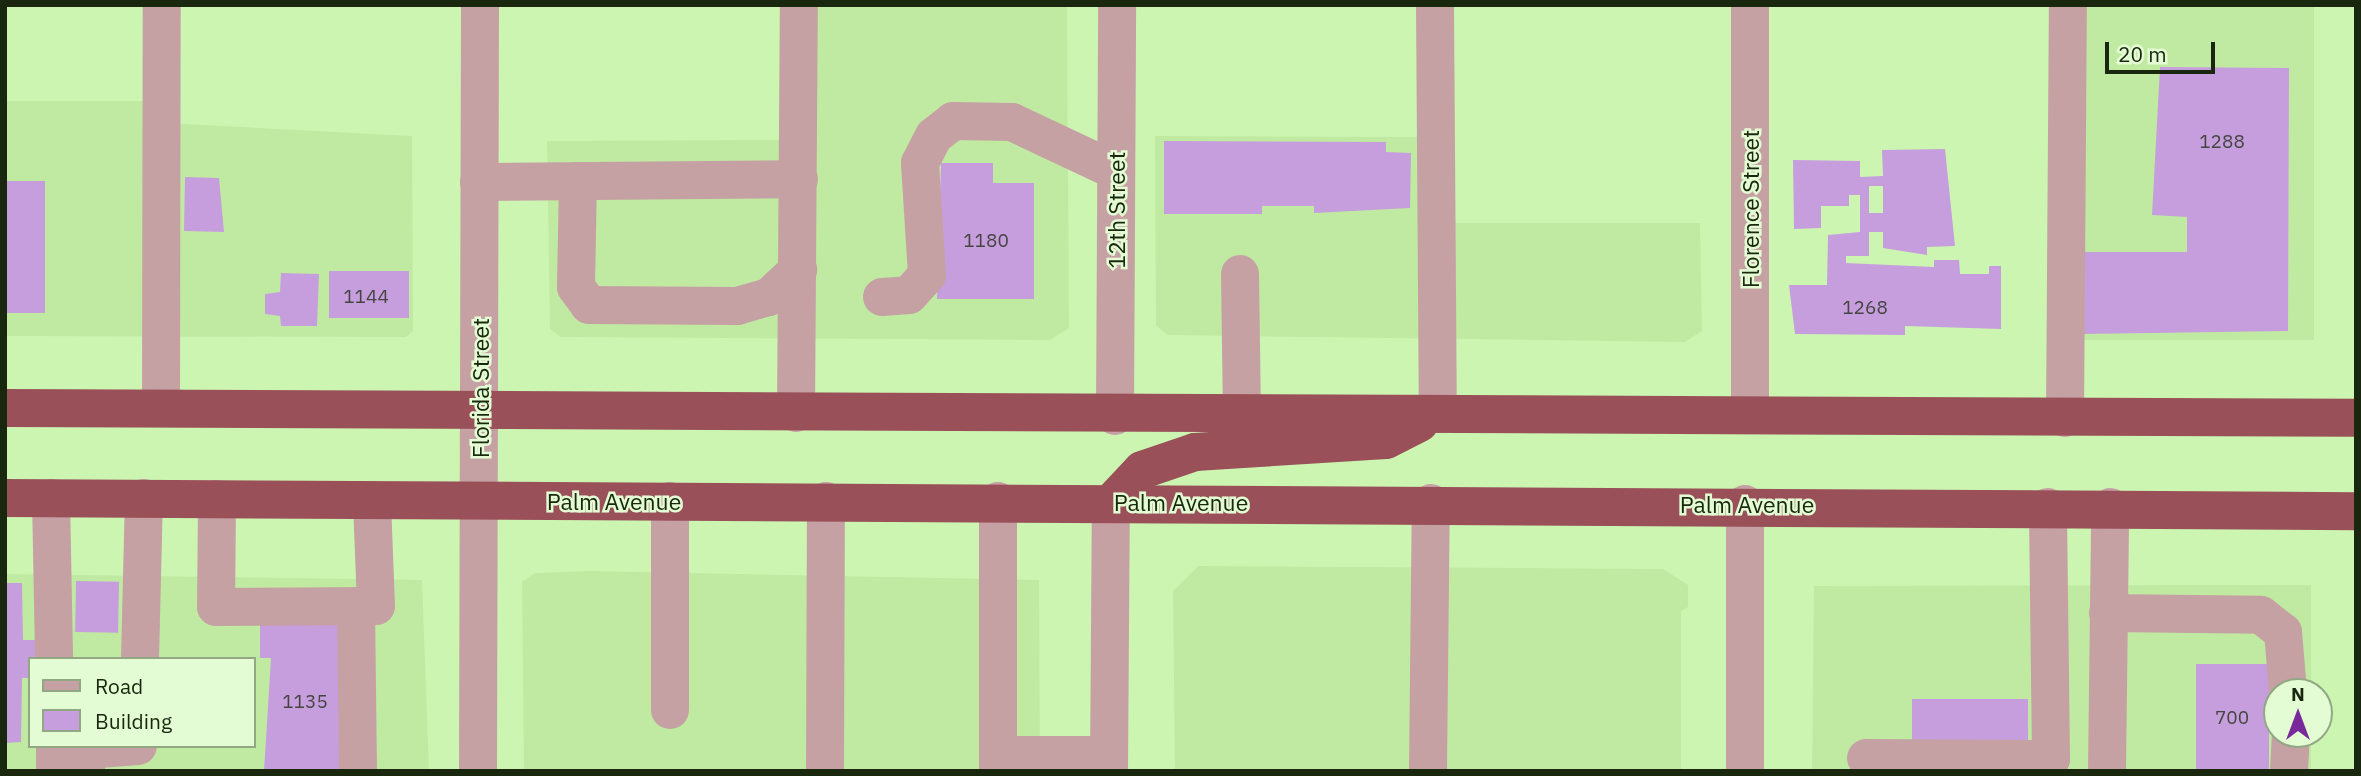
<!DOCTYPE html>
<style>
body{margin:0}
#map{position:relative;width:2361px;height:776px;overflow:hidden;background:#cdf5b2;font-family:"IBM Plex Sans",sans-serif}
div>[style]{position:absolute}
.built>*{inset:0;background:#c0eaa2;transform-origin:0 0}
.building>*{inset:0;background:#c69edd;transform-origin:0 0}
.minor>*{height:38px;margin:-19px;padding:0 19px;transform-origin:19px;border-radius:19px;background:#c6a1a4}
.highway>*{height:38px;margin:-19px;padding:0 19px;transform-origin:19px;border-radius:19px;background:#995059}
span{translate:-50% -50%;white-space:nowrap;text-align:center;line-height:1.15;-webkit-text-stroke:5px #e4fcd4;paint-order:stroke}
.number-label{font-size:19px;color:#444541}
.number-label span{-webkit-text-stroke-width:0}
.street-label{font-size:23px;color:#18270d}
.frame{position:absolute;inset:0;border:7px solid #18270d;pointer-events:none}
.legend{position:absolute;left:28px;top:657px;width:228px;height:91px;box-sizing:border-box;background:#e4fcd4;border:2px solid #92a784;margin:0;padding:9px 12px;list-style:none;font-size:21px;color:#18270d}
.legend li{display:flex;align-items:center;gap:14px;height:35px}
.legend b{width:35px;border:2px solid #92a784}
.north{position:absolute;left:2263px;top:678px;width:70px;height:70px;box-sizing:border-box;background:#e4fcd4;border:2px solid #92a784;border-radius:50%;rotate:0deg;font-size:19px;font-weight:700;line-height:28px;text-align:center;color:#18270d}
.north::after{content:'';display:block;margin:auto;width:24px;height:32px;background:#782a9b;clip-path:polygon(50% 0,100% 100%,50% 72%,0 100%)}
.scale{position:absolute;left:2105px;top:42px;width:110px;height:32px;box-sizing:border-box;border:4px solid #18270d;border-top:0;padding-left:9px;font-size:21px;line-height:24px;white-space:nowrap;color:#18270d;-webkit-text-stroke:5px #e4fcd4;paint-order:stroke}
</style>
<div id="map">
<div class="built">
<i style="clip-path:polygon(782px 5px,1067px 5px,1069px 328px,1050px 340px,561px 337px,550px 329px,547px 141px,782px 140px)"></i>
<i style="left:2077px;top:5px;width:237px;height:335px"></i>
<i style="clip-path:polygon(5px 101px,145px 101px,147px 122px,412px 136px,413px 331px,406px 337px,5px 336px)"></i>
<i style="clip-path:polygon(1155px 136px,1429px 137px,1429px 223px,1700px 223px,1702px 331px,1685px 342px,1168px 335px,1156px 326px)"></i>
<i style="clip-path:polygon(1198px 566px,1663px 569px,1688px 585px,1688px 607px,1681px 611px,1681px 771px,1175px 771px,1173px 591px)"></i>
<i style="clip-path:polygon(591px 571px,1039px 580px,1040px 771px,524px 770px,522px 582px,535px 573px)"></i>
<i style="clip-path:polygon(evenodd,5px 574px,422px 580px,429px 771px,5px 771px,5px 574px,30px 659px,254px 659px,254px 746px,30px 746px,30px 659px)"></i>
<i style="clip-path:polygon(2311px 585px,2311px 692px,2277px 692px,2277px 734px,2311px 734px,2311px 771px,1812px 771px,1814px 586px)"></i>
</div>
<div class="building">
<i style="clip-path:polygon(2160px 67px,2289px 68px,2288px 331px,2082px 334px,2080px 252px,2187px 252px,2187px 217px,2152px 215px)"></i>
<i style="clip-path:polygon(1164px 141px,1386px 142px,1386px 152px,1411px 153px,1410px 208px,1314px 213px,1314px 206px,1262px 206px,1262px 214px,1164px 214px)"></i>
<i style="clip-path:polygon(evenodd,1945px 149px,1955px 246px,1927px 247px,1927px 255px,1883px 248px,1883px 232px,1869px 232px,1869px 256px,1846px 256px,1846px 263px,1934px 267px,1934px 260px,1959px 260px,1960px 274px,1989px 274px,1989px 266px,2001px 266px,2001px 329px,1905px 326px,1905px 335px,1795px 334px,1789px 285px,1827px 285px,1828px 235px,1860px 232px,1860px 195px,1849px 195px,1849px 206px,1821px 206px,1821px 228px,1794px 229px,1793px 160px,1860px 161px,1860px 177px,1883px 176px,1882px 150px,1945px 149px,1869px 186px,1883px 186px,1883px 213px,1869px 213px,1869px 186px)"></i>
<i style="clip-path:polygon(941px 163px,993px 163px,993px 183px,1034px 183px,1034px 299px,937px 299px)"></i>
<i style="clip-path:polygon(185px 177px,219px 178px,224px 232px,184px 231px)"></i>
<i style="left:5px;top:181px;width:40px;height:132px"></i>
<i style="left:329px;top:271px;width:80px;height:47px"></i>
<i style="clip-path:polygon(281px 273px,319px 274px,317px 326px,281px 326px,280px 316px,265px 314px,265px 294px,280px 292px)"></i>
<i style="left:76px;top:581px;width:43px;height:51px;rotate:1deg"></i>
<i style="clip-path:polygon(5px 583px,22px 583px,23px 640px,58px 640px,58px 659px,30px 659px,30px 678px,22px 678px,21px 742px,5px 743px)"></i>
<i style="clip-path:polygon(260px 620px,345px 620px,345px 771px,264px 771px,271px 658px,260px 658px)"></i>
<i style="left:2269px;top:664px;width:107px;height:73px;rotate:90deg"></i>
<i style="left:1912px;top:699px;width:116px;height:51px"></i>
</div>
<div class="minor">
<i style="left:1435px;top:5px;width:409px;rotate:89.6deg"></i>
<i style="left:578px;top:181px;width:106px;rotate:91.1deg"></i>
<i style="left:576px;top:287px;width:22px;rotate:54deg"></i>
<i style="left:589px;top:305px;width:148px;rotate:0.4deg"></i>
<i style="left:737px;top:306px;width:33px;rotate:-16deg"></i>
<i style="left:769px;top:297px;width:40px;rotate:-43deg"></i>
<i style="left:479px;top:182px;width:320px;rotate:-0.5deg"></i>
<i style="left:1240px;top:274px;width:141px;rotate:89.2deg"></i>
<i style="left:882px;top:297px;width:27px;rotate:-4deg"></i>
<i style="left:909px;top:295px;width:27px;rotate:-48deg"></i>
<i style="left:927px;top:275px;width:112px;rotate:-93.6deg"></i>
<i style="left:920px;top:163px;width:30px;rotate:-63deg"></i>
<i style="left:934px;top:136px;width:24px;rotate:-38deg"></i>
<i style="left:953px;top:121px;width:59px;rotate:1deg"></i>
<i style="left:1012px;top:122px;width:115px;rotate:25.2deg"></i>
<i style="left:161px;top:408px;width:403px;rotate:-89.9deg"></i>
<i style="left:796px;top:413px;width:408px;rotate:-89.6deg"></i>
<i style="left:1750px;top:413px;width:408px;rotate:-90deg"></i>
<i style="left:1115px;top:416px;width:411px;rotate:-89.7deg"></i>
<i style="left:2065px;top:418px;width:413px;rotate:-89.6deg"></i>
<i style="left:51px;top:498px;width:161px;rotate:88.9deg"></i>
<i style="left:217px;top:499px;width:108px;rotate:90.5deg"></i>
<i style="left:216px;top:607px;width:160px;rotate:-0.4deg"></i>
<i style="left:376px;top:606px;width:106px;rotate:-92.2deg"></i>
<i style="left:670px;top:501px;width:209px;rotate:90deg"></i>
<i style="left:1745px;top:504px;width:267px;rotate:90deg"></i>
<i style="left:356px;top:606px;width:165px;rotate:89.3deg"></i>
<i style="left:2108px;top:613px;width:153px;rotate:0.7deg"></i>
<i style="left:2261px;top:615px;width:28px;rotate:38deg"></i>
<i style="left:2283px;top:632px;width:60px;rotate:85.2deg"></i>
<i style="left:140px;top:659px;width:161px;rotate:-88.6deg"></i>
<i style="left:55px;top:746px;width:25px;rotate:90deg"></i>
<i style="left:998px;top:755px;width:111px"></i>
<i style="left:1866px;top:758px;width:185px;rotate:0.3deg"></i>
<i style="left:2051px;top:759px;width:252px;rotate:-90.7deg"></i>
<i style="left:86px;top:771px;width:21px;rotate:-90deg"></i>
<i style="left:86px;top:750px;width:52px;rotate:-4.4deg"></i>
<i style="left:478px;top:771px;width:766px;rotate:-89.85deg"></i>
<i style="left:825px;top:771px;width:270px;rotate:-89.8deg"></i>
<i style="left:998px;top:771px;width:270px;rotate:-90deg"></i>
<i style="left:1109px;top:771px;width:268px;rotate:-89.6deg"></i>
<i style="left:1428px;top:771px;width:268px;rotate:-89.4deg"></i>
<i style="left:2107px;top:771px;width:264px;rotate:-89.3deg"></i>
<i style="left:2289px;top:771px;width:37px;rotate:-87deg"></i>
</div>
<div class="highway">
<i style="left:5px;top:408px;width:2351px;rotate:0.24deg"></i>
<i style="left:5px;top:498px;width:2351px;rotate:0.32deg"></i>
<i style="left:1111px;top:503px;width:45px;rotate:-46.8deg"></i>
<i style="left:1142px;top:470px;width:56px;rotate:-18.8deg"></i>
<i style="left:1195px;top:452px;width:191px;rotate:-3.6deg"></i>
<i style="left:1386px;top:440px;width:38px;rotate:-27deg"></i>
</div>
<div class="number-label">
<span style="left:2222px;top:142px">1288</span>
<span style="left:986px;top:241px">1180</span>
<span style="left:366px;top:297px">1144</span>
<span style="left:1865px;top:308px">1268</span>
<span style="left:305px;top:702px">1135</span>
<span style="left:2232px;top:718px">700</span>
</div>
<div class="street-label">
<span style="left:1750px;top:209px;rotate:-90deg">Florence Street</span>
<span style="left:1116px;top:210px;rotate:-90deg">12th Street</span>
<span style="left:480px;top:388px;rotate:-90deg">Florida Street</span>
<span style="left:614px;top:501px">Palm Avenue</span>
<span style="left:1181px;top:502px">Palm Avenue</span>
<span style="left:1747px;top:504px">Palm Avenue</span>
</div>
<div class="frame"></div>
<ul class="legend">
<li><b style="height:9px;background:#c6a1a4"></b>Road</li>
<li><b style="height:19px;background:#c69edd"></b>Building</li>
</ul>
<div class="north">N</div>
<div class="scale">20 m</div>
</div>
